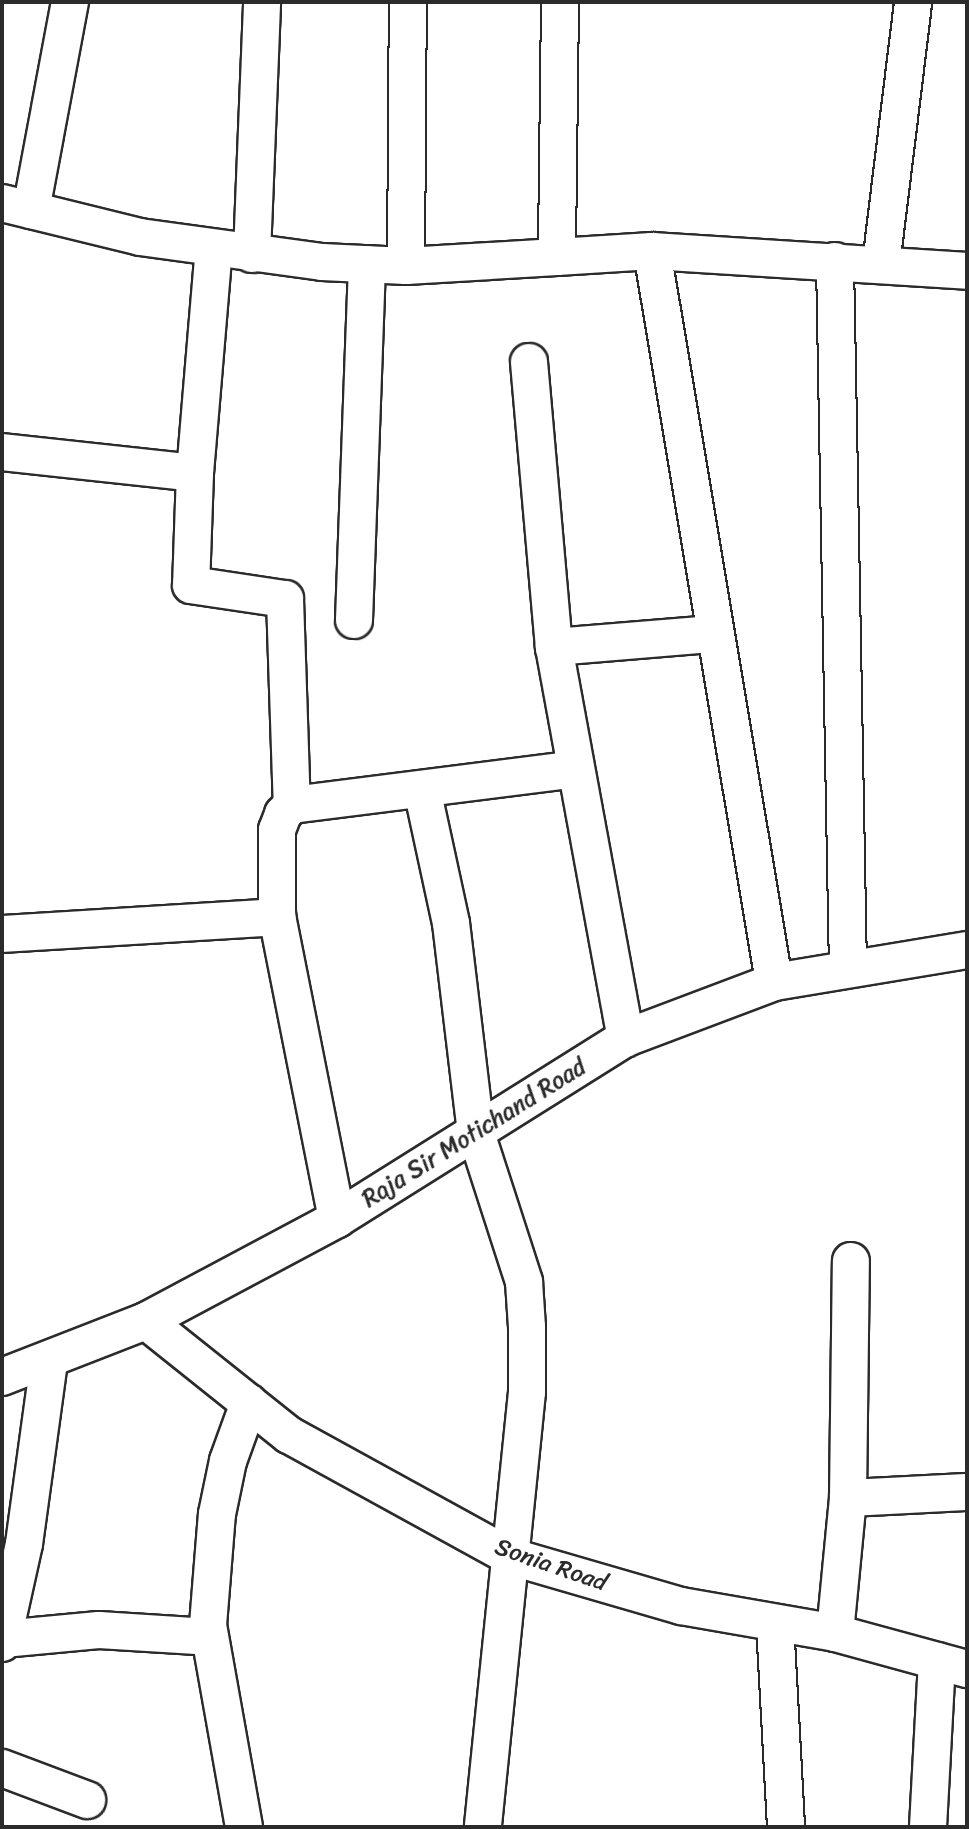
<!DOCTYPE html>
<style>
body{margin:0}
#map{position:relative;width:969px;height:1829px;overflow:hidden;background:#fff;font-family:Sriracha,sans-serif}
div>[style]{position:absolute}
.roads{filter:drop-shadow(2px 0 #2b2b2b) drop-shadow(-2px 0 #2b2b2b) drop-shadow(0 2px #2b2b2b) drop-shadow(0 -2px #2b2b2b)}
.minor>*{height:36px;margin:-18px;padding:0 18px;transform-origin:18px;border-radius:18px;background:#fff}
span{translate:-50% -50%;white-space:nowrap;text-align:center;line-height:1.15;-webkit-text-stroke:6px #fff;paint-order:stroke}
.street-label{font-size:24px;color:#2b2b2b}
.frame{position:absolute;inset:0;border:4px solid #2b2b2b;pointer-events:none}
</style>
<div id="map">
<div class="roads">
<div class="minor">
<i style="left:560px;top:2px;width:255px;rotate:90.7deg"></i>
<i style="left:557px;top:257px;width:95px;rotate:-3.6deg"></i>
<i style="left:652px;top:251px;width:316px;rotate:3.6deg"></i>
<i style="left:2px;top:203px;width:142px;rotate:13.8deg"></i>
<i style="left:140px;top:237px;width:184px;rotate:7.8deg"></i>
<i style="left:322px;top:262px;width:84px;rotate:2.7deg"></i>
<i style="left:406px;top:266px;width:151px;rotate:-3.4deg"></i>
<i style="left:31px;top:210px;width:212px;rotate:-79.4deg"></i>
<i style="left:652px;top:251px;width:741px;rotate:80.52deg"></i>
<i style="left:252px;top:254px;width:252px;rotate:-87.7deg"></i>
<i style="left:835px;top:261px;width:707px;rotate:88.95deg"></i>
<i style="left:881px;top:264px;width:264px;rotate:-83deg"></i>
<i style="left:406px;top:266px;width:264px;rotate:-89.6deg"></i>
<i style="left:529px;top:362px;width:286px;rotate:85deg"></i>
<i style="left:554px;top:647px;width:160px;rotate:-4.7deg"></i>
<i style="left:2px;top:452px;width:194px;rotate:6.2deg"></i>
<i style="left:195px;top:473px;width:225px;rotate:-85.2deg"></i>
<i style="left:195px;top:473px;width:112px;rotate:92deg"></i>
<i style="left:191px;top:585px;width:95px;rotate:8.5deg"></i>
<i style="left:285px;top:599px;width:206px;rotate:88.1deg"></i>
<i style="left:354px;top:620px;width:356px;rotate:-87.9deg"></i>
<i style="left:554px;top:647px;width:398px;rotate:79.6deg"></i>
<i style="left:422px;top:789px;width:137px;rotate:77.8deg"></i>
<i style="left:451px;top:923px;width:211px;rotate:83.2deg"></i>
<i style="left:476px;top:1133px;width:157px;rotate:72.1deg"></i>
<i style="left:524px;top:1282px;width:45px;rotate:86.2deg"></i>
<i style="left:527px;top:1327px;width:65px;rotate:90deg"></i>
<i style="left:527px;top:1392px;width:437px;rotate:95.8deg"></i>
<i style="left:2px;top:934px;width:276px;rotate:-3.5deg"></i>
<i style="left:337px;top:1219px;width:308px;rotate:-101.2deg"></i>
<i style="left:277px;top:917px;width:87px;rotate:-90deg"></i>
<i style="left:277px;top:830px;width:17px;rotate:-69deg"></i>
<i style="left:283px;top:814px;width:13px;rotate:-45deg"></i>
<i style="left:292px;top:805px;width:286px;rotate:-7.2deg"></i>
<i style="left:146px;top:1321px;width:183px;rotate:38.6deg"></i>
<i style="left:289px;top:1435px;width:251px;rotate:28.8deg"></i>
<i style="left:509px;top:1556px;width:179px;rotate:16.2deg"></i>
<i style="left:681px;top:1606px;width:156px;rotate:9.9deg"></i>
<i style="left:835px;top:1633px;width:137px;rotate:15.3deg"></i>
<i style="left:2px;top:1377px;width:155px;rotate:-21.3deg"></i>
<i style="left:146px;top:1321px;width:217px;rotate:-28.1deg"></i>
<i style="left:337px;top:1219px;width:341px;rotate:-32.1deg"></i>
<i style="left:626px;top:1038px;width:158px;rotate:-20.7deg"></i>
<i style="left:774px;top:982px;width:196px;rotate:-9.4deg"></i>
<i style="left:848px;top:1498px;width:119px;rotate:-2.9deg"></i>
<i style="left:775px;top:1623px;width:204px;rotate:86.9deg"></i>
<i style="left:835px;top:1633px;width:136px;rotate:-84.5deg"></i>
<i style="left:848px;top:1498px;width:237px;rotate:-89.3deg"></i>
<i style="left:3px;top:1639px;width:96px;rotate:-5.4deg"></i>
<i style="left:99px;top:1630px;width:110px;rotate:3.6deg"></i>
<i style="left:2px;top:1643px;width:101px;rotate:-77.5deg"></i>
<i style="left:24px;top:1544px;width:184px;rotate:-82.2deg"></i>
<i style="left:2px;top:1768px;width:91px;rotate:20.6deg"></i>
<i style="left:244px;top:1827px;width:205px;rotate:-100.1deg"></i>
<i style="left:208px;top:1625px;width:111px;rotate:-85.4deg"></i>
<i style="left:217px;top:1514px;width:54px;rotate:-78.3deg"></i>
<i style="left:228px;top:1461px;width:62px;rotate:-70.1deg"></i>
<i style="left:928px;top:1827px;width:166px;rotate:-86.9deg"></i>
</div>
</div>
<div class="street-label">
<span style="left:474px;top:1133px;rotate:-32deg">Raja Sir Motichand Road</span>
<span style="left:551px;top:1565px;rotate:19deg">Sonia Road</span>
</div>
<div class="frame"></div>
</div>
